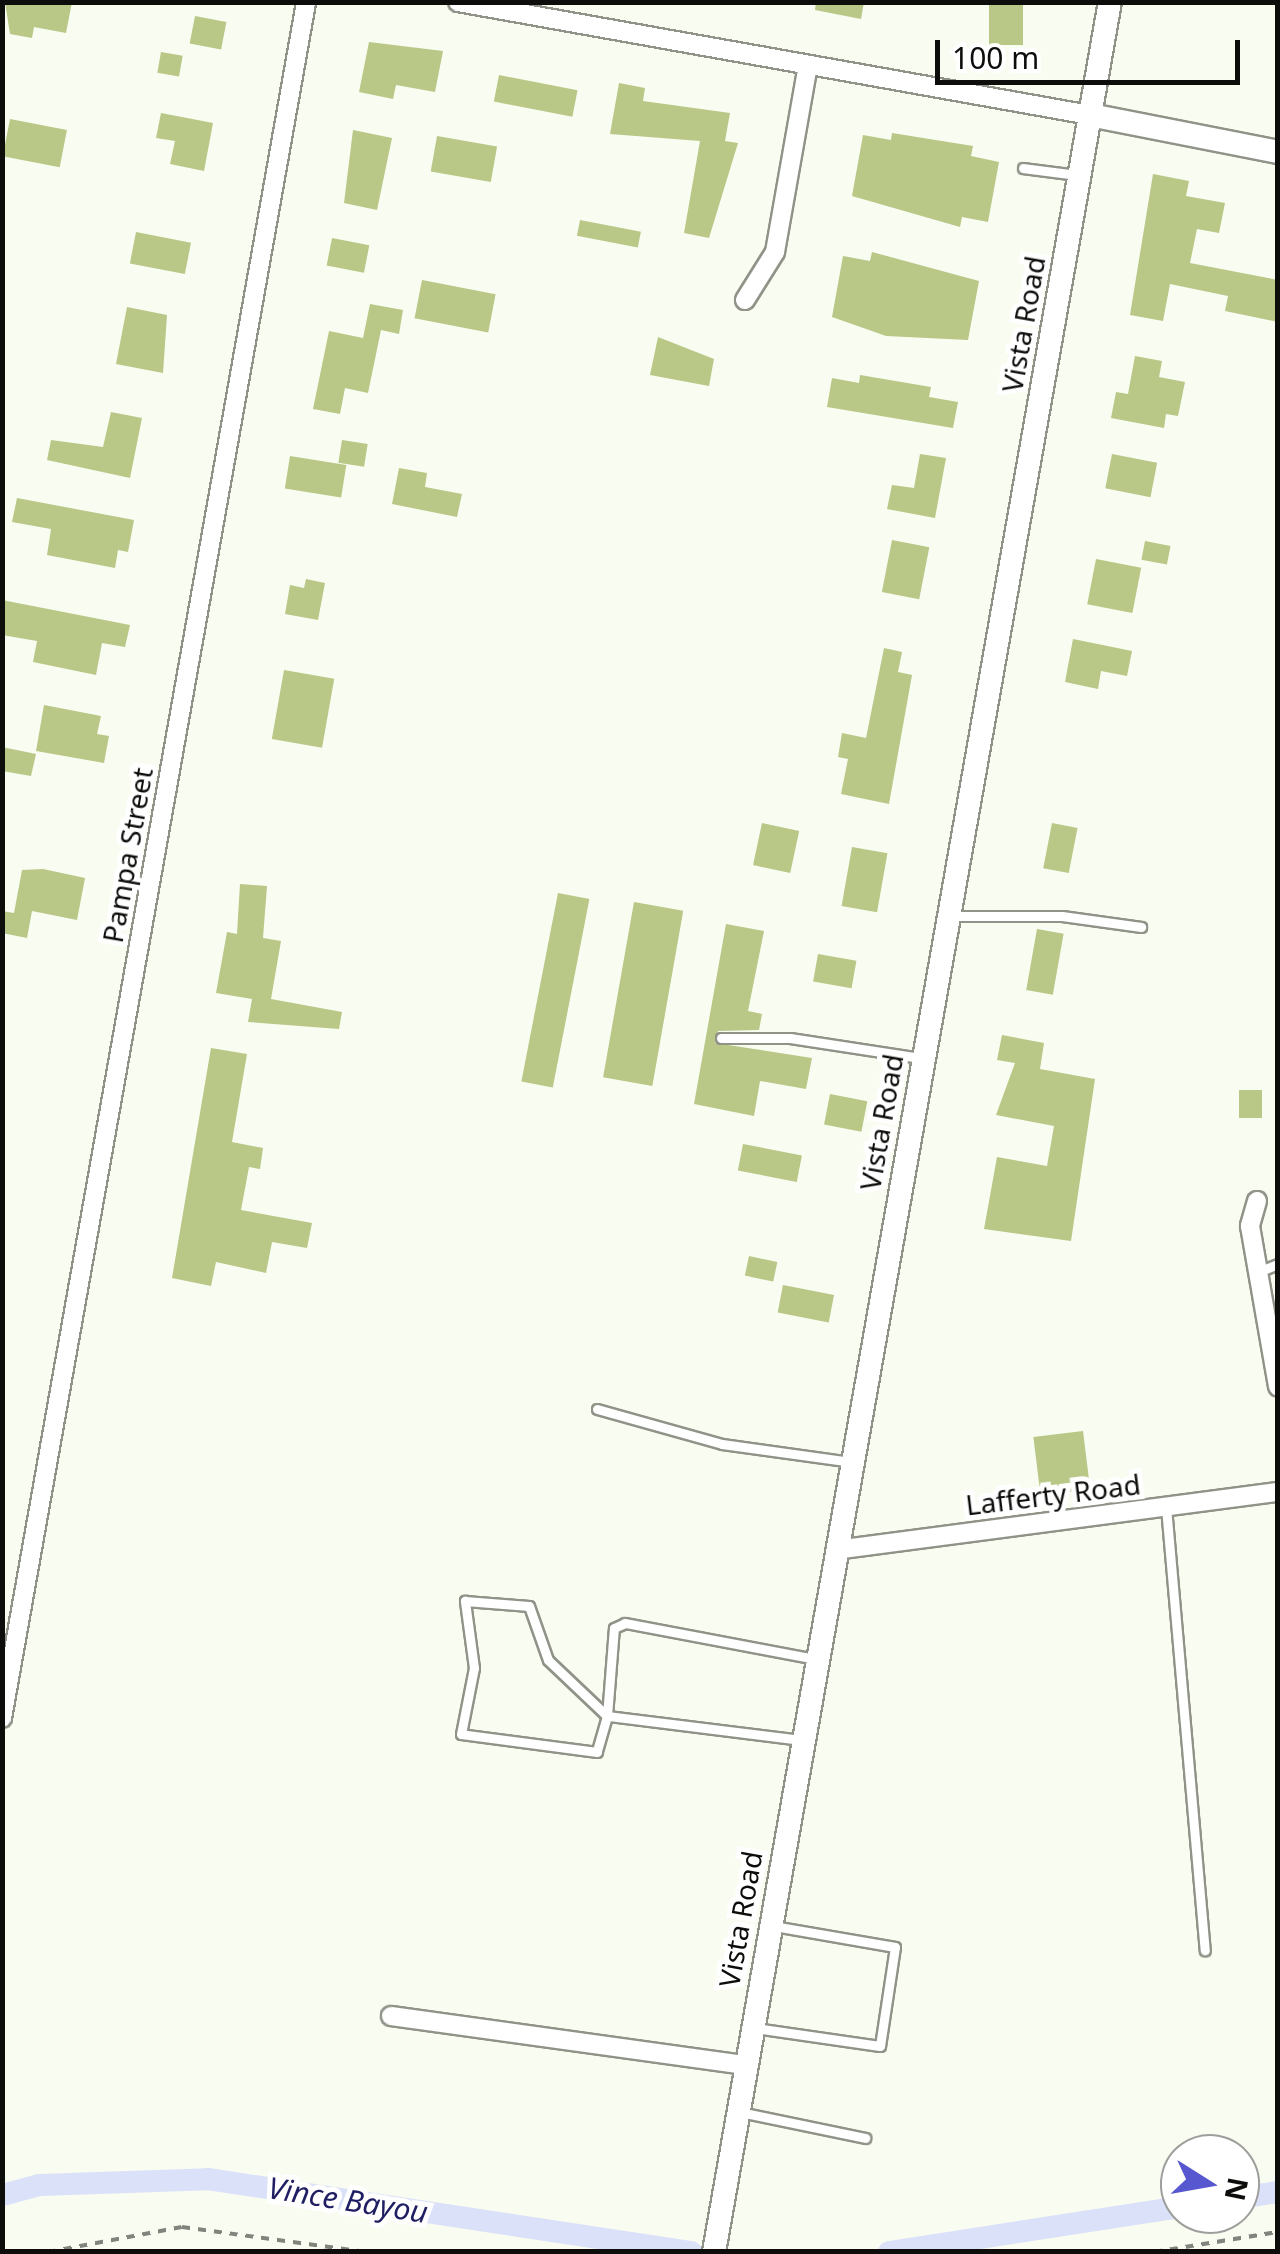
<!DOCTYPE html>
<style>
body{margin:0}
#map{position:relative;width:1280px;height:2254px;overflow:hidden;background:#f9fcf0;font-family:"Noto Sans",sans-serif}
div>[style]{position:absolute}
.canal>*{height:22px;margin:-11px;padding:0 11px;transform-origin:11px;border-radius:11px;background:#dce1fa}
.building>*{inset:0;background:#b9c787;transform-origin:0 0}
.path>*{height:4px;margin-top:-2px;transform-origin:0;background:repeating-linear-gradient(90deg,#81837c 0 8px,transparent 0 16px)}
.roads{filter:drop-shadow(2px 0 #909388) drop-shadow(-2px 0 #909388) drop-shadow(0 2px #909388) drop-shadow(0 -2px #909388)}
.service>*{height:9px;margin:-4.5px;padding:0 4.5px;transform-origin:4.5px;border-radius:4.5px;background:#fff}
.minor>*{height:18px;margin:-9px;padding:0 9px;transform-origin:9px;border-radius:9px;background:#fff}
.tertiary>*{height:22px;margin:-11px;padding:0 11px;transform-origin:11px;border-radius:11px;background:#fff}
span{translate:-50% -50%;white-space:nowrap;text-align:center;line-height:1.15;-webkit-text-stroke:10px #fff;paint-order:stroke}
.street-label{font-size:28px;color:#0d0e0b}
.water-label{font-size:30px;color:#201e62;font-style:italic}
.frame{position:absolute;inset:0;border:5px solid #0d0e0b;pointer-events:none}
.north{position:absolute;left:1160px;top:2134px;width:100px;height:100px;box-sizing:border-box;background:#fff;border:2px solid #9e9f9d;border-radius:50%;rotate:101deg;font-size:28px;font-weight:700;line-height:40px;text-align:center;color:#0d0e0b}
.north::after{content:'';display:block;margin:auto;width:35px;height:45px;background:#5758cf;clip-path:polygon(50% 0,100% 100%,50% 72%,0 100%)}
.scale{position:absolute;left:935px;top:40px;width:305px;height:45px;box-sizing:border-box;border:5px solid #0d0e0b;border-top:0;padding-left:12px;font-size:30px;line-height:35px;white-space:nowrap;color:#0d0e0b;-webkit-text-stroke:8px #fff;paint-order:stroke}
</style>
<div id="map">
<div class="canal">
<i style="left:2px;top:2195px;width:39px;rotate:-15deg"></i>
<i style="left:40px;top:2185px;width:168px;rotate:-2deg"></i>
<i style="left:208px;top:2179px;width:489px;rotate:8.6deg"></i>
<i style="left:1240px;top:2198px;width:38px;rotate:-9deg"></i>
<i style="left:889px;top:2252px;width:294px;rotate:-8.8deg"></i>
</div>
<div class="building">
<i style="clip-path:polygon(5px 2px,72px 2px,66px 33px,34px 27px,32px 38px,10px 34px)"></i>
<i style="clip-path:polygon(816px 2px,864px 2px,861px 19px,815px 10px)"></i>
<i style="left:989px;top:2px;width:34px;height:43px"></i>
<i style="left:195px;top:16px;width:32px;height:28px;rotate:11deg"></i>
<i style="clip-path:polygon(369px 42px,443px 51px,435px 92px,396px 85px,393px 99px,359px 92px)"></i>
<i style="left:161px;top:52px;width:22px;height:21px;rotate:10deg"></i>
<i style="left:499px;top:75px;width:80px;height:27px;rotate:11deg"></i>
<i style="clip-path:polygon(619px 83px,645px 88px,643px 101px,730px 113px,725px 141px,738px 143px,709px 238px,684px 233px,700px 141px,610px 134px)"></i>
<i style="clip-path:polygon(161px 113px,213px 123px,204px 171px,170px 164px,175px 141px,156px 138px)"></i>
<i style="left:10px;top:119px;width:58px;height:38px;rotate:11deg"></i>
<i style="clip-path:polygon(353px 130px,392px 138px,377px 210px,344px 203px)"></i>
<i style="clip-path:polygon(892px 133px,973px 146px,971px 156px,999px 162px,988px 222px,962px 217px,960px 227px,852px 196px,863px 135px,891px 140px)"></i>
<i style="left:437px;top:136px;width:61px;height:36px;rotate:10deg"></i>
<i style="clip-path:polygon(1153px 174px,1189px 181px,1186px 196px,1225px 203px,1219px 233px,1197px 229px,1190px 263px,1278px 280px,1278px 322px,1225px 311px,1228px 296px,1170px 284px,1163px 321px,1130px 315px)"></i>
<i style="left:580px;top:220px;width:62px;height:16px;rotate:11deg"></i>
<i style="left:136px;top:232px;width:56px;height:32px;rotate:11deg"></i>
<i style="left:332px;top:238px;width:38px;height:28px;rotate:11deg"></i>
<i style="clip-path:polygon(872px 252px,979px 281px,968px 340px,886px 336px,832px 317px,843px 256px,870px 261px)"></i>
<i style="left:422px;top:280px;width:75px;height:39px;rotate:11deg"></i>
<i style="clip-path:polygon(370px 304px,403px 310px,399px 334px,381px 330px,368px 393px,345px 388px,340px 414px,313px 409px,329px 331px,363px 338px)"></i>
<i style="clip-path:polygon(127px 307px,167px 315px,163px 373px,116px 364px)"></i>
<i style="clip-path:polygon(658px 337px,714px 359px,709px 386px,650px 375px)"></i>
<i style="clip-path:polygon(1135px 356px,1162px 361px,1159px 377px,1185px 382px,1178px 416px,1166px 414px,1164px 428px,1111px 418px,1116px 392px,1128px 394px)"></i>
<i style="clip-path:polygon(860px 375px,931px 387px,929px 397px,958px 402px,953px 428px,827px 407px,832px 378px,859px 383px)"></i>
<i style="clip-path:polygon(111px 412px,142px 418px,130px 478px,47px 460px,51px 440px,103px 447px)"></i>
<i style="left:342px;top:440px;width:26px;height:23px;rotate:9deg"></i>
<i style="clip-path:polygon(920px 454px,946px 458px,935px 518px,887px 509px,892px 485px,914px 488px)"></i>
<i style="left:1112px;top:454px;width:46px;height:35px;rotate:11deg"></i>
<i style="left:290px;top:456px;width:57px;height:33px;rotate:9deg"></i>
<i style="clip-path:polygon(399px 468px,427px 473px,425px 487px,462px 494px,457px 517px,392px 504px)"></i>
<i style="clip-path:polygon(17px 498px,134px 520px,128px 552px,118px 550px,115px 568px,47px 555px,51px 529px,12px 522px)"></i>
<i style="left:892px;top:540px;width:38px;height:53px;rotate:11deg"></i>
<i style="left:1145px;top:541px;width:26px;height:19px;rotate:11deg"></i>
<i style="left:1096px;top:559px;width:46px;height:46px;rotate:11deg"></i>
<i style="clip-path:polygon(306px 579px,325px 583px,318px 620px,285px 614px,290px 585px,304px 588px)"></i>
<i style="clip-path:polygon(2px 600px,130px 625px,125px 647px,102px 643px,96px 675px,33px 662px,37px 641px,2px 635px)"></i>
<i style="clip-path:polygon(1073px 639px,1132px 651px,1127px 676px,1101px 671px,1098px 689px,1065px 682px)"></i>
<i style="clip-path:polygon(884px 648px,902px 652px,898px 672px,912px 675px,889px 804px,841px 794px,848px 759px,838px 757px,842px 733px,866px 738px)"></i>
<i style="left:284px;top:670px;width:51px;height:70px;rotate:10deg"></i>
<i style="clip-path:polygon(44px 705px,101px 716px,97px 734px,109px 736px,104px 763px,36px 751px)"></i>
<i style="clip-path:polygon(2px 747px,36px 754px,31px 776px,2px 771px)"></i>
<i style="left:762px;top:823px;width:38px;height:43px;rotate:12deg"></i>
<i style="left:1052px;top:823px;width:26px;height:46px;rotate:11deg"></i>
<i style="left:852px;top:847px;width:36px;height:60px;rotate:10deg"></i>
<i style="clip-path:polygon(43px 869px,85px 878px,77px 920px,32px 911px,27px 938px,2px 933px,2px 911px,14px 913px,22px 870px)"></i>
<i style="clip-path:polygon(240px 884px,267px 886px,263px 938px,281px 941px,271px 999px,342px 1012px,339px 1029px,248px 1022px,252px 999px,216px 993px,227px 932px,237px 934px)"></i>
<i style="left:558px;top:893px;width:32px;height:192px;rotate:11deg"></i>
<i style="left:634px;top:902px;width:50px;height:178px;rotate:10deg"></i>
<i style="clip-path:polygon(726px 924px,764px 931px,748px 1011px,762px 1014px,759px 1030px,718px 1031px,715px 1043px,812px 1058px,806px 1089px,760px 1081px,754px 1116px,694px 1104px)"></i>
<i style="left:1037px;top:929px;width:27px;height:62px;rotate:10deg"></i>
<i style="left:818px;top:954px;width:39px;height:28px;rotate:10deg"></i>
<i style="clip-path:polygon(1002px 1035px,1044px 1043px,1040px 1069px,1095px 1079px,1071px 1241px,984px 1229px,997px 1157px,1047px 1166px,1054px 1126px,996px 1115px,1015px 1063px,997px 1060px)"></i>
<i style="clip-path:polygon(211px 1048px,247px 1054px,232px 1142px,263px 1148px,260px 1169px,249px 1167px,241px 1210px,312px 1223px,307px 1248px,272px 1242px,266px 1273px,216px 1262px,211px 1286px,172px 1278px)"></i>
<i style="left:1239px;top:1090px;width:23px;height:28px"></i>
<i style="left:830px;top:1094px;width:38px;height:31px;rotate:11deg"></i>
<i style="left:743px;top:1144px;width:60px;height:27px;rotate:11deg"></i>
<i style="left:749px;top:1256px;width:29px;height:20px;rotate:12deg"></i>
<i style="left:783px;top:1285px;width:52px;height:28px;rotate:11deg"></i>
<i style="left:1083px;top:1431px;width:59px;height:50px;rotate:83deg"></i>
</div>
<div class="path">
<i style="left:48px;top:2252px;width:136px;rotate:-10.6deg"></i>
<i style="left:182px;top:2227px;width:186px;rotate:7.7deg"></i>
<i style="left:1154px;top:2252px;width:126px;rotate:-9.2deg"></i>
</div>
<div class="roads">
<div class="service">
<i style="left:1023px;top:168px;width:54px;rotate:7.4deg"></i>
<i style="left:951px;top:916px;width:111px"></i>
<i style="left:1062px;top:916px;width:80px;rotate:7.9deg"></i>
<i style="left:721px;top:1038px;width:69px"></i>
<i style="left:790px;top:1038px;width:132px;rotate:8.7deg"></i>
<i style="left:1258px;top:1272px;width:22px;rotate:-22deg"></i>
<i style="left:597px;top:1409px;width:130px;rotate:15.6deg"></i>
<i style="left:722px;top:1444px;width:130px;rotate:7.9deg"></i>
<i style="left:1166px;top:1507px;width:445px;rotate:85deg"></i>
<i style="left:465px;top:1601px;width:64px;rotate:4.5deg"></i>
<i style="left:529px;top:1606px;width:57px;rotate:70.6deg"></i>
<i style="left:548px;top:1660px;width:81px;rotate:43.5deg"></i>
<i style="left:607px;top:1716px;width:37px;rotate:106deg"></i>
<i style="left:597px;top:1752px;width:137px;rotate:-172.5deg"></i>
<i style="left:461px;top:1734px;width:67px;rotate:-78.9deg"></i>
<i style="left:474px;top:1668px;width:68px;rotate:-97.7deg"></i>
<i style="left:801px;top:1740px;width:195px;rotate:-172.9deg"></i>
<i style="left:607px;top:1716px;width:88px;rotate:-85.5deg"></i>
<i style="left:614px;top:1628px;width:12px;rotate:-24deg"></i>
<i style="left:625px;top:1623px;width:194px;rotate:10.7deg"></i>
<i style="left:755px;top:2028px;width:126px;rotate:8.2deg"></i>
<i style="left:880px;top:2046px;width:100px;rotate:-81.4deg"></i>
<i style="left:895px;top:1947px;width:124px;rotate:-170.2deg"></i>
<i style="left:740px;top:2112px;width:128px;rotate:11.7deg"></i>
</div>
<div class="minor">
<i style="left:458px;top:2px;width:642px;rotate:10.14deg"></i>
<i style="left:745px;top:300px;width:57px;rotate:-58deg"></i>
<i style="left:775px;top:252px;width:190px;rotate:-80deg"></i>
<i style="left:1257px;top:1201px;width:26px;rotate:106deg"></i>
<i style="left:1250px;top:1226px;width:163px;rotate:80.1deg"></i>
<i style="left:836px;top:1550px;width:446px;rotate:-7.5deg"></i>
<i style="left:2px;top:1718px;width:1743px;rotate:-79.95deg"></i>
<i style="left:391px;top:2016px;width:358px;rotate:7.9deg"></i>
</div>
<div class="tertiary">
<i style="left:1090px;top:115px;width:192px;rotate:11.1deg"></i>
<i style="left:714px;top:2252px;width:2285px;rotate:-80.02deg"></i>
</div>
</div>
<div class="street-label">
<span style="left:1023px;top:324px;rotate:-80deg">Vista Road</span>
<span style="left:127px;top:855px;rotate:-80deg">Pampa Street</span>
<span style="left:881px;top:1122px;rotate:-80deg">Vista Road</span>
<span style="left:1053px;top:1494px;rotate:-7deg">Lafferty Road</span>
<span style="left:740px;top:1919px;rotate:-80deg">Vista Road</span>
</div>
<div class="water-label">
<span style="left:348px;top:2200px;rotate:9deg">Vince Bayou</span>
</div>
<div class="frame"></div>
<div class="north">N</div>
<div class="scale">100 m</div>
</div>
